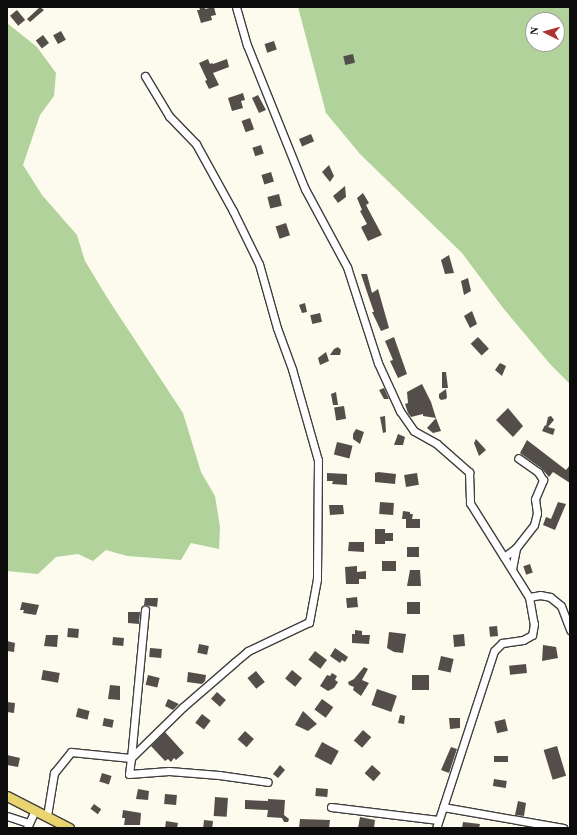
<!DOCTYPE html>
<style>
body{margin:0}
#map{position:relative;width:577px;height:835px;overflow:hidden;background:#fdfbed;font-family:Georgia,serif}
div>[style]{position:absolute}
.forest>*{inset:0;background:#b1d39b}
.building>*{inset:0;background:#544e4a;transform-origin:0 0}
.roads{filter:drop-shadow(1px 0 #3f3f3f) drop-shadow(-1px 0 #3f3f3f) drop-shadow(0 1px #3f3f3f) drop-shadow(0 -1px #3f3f3f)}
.minor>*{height:7px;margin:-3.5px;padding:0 3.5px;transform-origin:3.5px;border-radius:3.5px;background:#fff}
.major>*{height:9px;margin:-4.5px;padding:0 4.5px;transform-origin:4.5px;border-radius:4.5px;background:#ead470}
span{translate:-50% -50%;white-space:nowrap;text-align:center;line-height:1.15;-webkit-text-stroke:4px #fff;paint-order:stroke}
.frame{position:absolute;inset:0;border:8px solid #0c0c0c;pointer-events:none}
.north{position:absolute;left:525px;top:12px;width:40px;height:40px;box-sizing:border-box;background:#fff;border:1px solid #9e9e9e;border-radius:50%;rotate:276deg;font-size:11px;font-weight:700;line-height:16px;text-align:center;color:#0c0c0c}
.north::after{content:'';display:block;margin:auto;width:14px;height:18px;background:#ad3433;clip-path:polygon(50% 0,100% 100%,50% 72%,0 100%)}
</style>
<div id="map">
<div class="forest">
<i style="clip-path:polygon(evenodd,298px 7px,570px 7px,570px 384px,550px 364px,503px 308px,462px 253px,360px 154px,326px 113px,298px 7px,533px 20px,557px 20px,557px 44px,533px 44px,533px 20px)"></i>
<i style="clip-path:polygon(7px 23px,37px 47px,56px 73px,54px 96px,40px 115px,23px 165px,42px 195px,77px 235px,85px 261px,108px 299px,183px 413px,201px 472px,215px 496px,220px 527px,219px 549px,191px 543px,181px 560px,127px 556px,106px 550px,93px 561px,78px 554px,56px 557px,38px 574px,7px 571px)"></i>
</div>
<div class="building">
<i style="clip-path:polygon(40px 7px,44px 10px,30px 22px,27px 19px)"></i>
<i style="clip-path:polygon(199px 7px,205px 7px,205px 9px,214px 7px,216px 15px,211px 16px,212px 20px,201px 23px,197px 10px,200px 10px)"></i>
<i style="left:17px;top:10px;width:13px;height:9px;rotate:51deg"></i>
<i style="left:61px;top:31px;width:10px;height:9px;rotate:61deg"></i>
<i style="left:43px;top:35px;width:10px;height:9px;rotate:53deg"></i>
<i style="left:274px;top:41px;width:9px;height:10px;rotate:72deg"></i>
<i style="left:353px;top:54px;width:9px;height:10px;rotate:77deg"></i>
<i style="clip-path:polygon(208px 59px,210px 64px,212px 63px,213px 64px,227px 59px,229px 67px,213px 73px,219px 85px,209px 89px,205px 81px,207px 80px,199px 63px)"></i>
<i style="clip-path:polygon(243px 93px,245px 100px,241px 101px,243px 108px,232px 111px,228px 98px)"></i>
<i style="clip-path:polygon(258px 95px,266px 110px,259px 113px,252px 98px)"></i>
<i style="left:250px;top:118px;width:12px;height:9px;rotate:70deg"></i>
<i style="left:311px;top:134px;width:8px;height:13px;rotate:67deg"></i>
<i style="left:261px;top:145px;width:9px;height:9px;rotate:72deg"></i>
<i style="clip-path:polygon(329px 165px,334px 176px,330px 182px,322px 172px)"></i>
<i style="left:271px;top:172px;width:10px;height:10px;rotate:73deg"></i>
<i style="clip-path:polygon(345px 186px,346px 197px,338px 203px,333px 196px)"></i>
<i style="clip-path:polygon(363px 193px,369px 203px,366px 205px,382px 235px,368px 241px,361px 227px,367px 224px,360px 211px,362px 210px,357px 198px)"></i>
<i style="left:279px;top:194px;width:12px;height:12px;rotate:76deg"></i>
<i style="left:286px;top:223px;width:13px;height:11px;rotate:72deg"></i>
<i style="clip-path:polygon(449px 255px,454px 273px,445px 274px,441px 260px)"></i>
<i style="clip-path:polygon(361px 274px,367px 274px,372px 293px,378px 289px,389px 328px,381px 331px,372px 312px,374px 312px,368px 295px,371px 294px,368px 295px)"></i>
<i style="clip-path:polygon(468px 278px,471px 291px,464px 295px,461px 281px)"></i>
<i style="clip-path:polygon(305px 303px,307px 312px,302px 313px,299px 305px)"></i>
<i style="clip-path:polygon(472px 311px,477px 324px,470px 328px,464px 316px)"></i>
<i style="left:320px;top:313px;width:9px;height:10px;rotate:77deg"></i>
<i style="clip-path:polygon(394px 337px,407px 374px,398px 378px,390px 361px,393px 360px,385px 341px)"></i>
<i style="left:478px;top:337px;width:16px;height:10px;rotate:47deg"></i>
<i style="clip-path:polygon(338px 347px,341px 350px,340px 355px,330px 355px,334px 349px)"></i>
<i style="clip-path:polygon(326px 352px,329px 361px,320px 365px,318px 358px)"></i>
<i style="clip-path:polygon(500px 363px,506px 366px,502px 376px,495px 370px)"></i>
<i style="clip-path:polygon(442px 372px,446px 372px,448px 388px,442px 388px)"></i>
<i style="clip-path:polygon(422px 384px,431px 402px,436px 418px,423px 416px,423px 414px,411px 417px,408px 413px,405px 404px,408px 403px,407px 392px)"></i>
<i style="clip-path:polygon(384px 388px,389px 399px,384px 399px,379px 390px)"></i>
<i style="clip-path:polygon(446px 389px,447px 397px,446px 399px,441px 400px,439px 398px,439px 394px)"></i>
<i style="clip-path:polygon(336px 392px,338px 405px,333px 405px,331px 394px)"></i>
<i style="left:344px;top:406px;width:13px;height:10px;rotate:81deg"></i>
<i style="clip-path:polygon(508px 408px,523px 426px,513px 437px,496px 420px)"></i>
<i style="clip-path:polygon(385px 416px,386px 432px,383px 433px,380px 417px)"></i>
<i style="clip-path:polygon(551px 416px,554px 420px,548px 427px,555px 429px,553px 435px,542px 431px,545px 425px,546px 426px,548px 417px)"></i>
<i style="clip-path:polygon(436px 418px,441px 431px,433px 433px,427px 428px)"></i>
<i style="clip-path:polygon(356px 429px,364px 432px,360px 444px,353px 439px,353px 434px)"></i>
<i style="clip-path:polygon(398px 434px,405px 437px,403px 445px,394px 445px)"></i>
<i style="clip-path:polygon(476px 439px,486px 450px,479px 456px,474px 443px)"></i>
<i style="clip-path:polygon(527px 440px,566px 470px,570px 465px,570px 483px,553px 472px,549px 477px,541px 468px,520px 453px)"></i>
<i style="left:337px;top:442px;width:16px;height:13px;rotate:14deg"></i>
<i style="clip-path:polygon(378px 472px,396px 474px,395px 484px,375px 482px,375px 473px)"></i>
<i style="clip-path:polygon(327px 473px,347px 474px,347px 485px,332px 484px,333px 481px,327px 481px)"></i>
<i style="left:417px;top:473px;width:12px;height:13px;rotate:81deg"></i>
<i style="left:380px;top:502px;width:14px;height:12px;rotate:4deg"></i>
<i style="clip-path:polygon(558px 502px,566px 504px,555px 530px,543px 525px,546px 517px,551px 519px)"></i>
<i style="clip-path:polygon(329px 505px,343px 505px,344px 514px,330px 515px)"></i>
<i style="clip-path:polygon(403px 511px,410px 512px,410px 514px,413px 514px,412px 519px,420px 519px,420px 528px,406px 528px,406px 519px,402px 519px)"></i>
<i style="clip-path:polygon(375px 529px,385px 529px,385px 533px,393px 533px,393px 541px,385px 541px,385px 544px,375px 544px)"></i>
<i style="clip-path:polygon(349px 542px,364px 542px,364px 552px,348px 551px)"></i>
<i style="left:407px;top:547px;width:12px;height:10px"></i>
<i style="left:382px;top:561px;width:14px;height:10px"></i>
<i style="left:530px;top:564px;width:9px;height:7px;rotate:72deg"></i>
<i style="clip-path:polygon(357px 566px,357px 572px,366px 571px,366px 579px,359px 579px,359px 584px,346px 584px,345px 567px)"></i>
<i style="clip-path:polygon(410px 570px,420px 570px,421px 586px,407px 586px)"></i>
<i style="left:357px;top:597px;width:10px;height:11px;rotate:84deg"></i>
<i style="clip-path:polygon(145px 598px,158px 598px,157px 607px,144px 605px)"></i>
<i style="clip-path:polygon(22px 602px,39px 605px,36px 615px,23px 613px,24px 610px,20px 610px)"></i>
<i style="left:407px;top:602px;width:13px;height:12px"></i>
<i style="clip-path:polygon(128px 612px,140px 612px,139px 624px,128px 623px)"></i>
<i style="left:497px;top:626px;width:10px;height:8px;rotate:84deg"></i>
<i style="left:68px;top:628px;width:11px;height:9px;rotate:5deg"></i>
<i style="clip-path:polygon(355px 630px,362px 631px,362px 635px,370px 635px,369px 644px,352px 643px,352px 634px,355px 634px)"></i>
<i style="clip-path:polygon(389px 632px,406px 634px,403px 653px,394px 652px,387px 648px)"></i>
<i style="left:464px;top:634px;width:12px;height:11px;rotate:85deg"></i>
<i style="clip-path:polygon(46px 635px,58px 635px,57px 647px,44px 646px)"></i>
<i style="left:113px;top:637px;width:11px;height:8px;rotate:5deg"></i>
<i style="clip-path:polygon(7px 641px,15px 643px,14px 652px,7px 651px)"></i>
<i style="left:199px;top:644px;width:10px;height:9px;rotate:11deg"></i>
<i style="clip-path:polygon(543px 645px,556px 647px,558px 658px,542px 661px)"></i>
<i style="left:150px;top:648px;width:12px;height:9px;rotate:5deg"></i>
<i style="clip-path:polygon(335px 648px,348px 657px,345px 662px,342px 660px,340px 663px,330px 656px)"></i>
<i style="left:315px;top:651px;width:15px;height:11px;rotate:37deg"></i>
<i style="left:441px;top:656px;width:13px;height:14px;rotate:13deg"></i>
<i style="left:526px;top:664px;width:9px;height:17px;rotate:84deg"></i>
<i style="clip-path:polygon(364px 667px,368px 669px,362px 680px,369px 683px,361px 696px,353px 690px,354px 687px,349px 685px,348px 682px,354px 679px)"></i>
<i style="left:43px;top:670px;width:17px;height:10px;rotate:10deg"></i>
<i style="left:292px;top:670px;width:13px;height:11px;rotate:39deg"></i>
<i style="left:256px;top:671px;width:14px;height:11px;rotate:51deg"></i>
<i style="clip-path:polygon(188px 672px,206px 675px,205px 681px,202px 684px,187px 682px)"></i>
<i style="clip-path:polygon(332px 673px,337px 676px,335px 680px,338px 682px,334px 688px,328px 691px,320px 686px,327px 675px,330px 676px)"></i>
<i style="left:148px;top:675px;width:12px;height:10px;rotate:14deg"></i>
<i style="left:412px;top:675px;width:17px;height:15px"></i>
<i style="clip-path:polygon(110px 685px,120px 686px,120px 700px,108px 699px)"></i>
<i style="left:377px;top:689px;width:21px;height:17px;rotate:19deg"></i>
<i style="left:217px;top:692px;width:12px;height:9px;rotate:42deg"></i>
<i style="clip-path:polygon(168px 699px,179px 704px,173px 710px,165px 706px)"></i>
<i style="left:322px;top:699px;width:14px;height:13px;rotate:36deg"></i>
<i style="clip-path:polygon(7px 702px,15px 703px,14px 713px,7px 712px)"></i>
<i style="left:78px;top:708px;width:12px;height:9px;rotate:14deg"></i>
<i style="clip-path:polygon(303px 711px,317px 724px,308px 731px,295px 725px)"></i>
<i style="left:202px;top:714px;width:11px;height:11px;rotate:38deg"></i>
<i style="clip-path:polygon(400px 715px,405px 716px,404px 724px,398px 723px)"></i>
<i style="left:104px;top:718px;width:10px;height:8px;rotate:11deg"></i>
<i style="clip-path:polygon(449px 718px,460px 718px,460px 728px,450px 729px)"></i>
<i style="left:505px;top:719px;width:12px;height:11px;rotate:76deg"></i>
<i style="left:363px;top:730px;width:11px;height:14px;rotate:41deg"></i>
<i style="left:245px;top:731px;width:12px;height:11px;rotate:42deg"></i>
<i style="clip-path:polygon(165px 732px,184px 753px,176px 760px,174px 758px,171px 762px,168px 759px,165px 761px,151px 746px)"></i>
<i style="left:322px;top:742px;width:19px;height:16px;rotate:28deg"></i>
<i style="left:557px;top:746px;width:31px;height:14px;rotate:73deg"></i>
<i style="clip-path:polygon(451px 747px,457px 749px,449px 773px,441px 770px)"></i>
<i style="clip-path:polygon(7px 755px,20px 758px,18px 767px,7px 765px)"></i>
<i style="left:494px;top:756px;width:14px;height:6px"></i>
<i style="clip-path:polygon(280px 765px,285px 770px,278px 778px,273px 774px)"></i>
<i style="left:372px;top:765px;width:12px;height:11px;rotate:42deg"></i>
<i style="left:102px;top:773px;width:10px;height:9px;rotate:17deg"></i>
<i style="left:494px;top:779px;width:13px;height:7px;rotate:9deg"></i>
<i style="left:316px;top:788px;width:12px;height:8px;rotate:5deg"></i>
<i style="clip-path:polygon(138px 789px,149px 791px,148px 800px,136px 799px)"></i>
<i style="left:165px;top:794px;width:12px;height:10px;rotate:5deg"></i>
<i style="left:215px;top:797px;width:13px;height:19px;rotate:4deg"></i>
<i style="clip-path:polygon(268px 799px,285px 800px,284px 815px,289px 819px,288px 822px,284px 822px,282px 818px,267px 817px,268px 810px,245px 809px,245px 800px,268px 801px)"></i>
<i style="clip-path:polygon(518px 801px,526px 803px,524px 816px,515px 815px)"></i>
<i style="left:94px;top:804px;width:9px;height:6px;rotate:36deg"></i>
<i style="clip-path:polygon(123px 810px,141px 813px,140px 825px,124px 825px,125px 818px,122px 818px)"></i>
<i style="clip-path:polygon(360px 817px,375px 820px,374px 828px,358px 828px)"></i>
<i style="clip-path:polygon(300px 819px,330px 820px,329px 828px,299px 828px)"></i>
<i style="left:204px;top:820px;width:9px;height:7px;rotate:6deg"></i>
<i style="clip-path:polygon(166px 821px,178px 823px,177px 828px,165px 828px)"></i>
<i style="clip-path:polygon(463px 822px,480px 824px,479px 828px,462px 828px)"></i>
</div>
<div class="roads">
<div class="minor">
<i style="left:236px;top:7px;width:40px;rotate:74deg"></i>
<i style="left:247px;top:45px;width:155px;rotate:68.1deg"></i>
<i style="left:305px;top:189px;width:89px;rotate:61.7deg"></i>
<i style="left:347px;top:267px;width:101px;rotate:72.1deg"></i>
<i style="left:378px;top:363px;width:53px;rotate:65.4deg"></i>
<i style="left:400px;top:411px;width:24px;rotate:55deg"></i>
<i style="left:414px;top:431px;width:26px;rotate:29deg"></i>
<i style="left:437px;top:444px;width:43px;rotate:41.2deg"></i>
<i style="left:469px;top:472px;width:31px;rotate:88deg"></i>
<i style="left:470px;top:503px;width:111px;rotate:57.9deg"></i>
<i style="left:529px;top:597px;width:27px;rotate:80deg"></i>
<i style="left:534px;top:624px;width:11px;rotate:100deg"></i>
<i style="left:532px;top:635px;width:10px;rotate:151deg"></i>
<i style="left:523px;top:640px;width:21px;rotate:172deg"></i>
<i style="left:502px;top:643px;width:11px;rotate:135deg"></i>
<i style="left:494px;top:651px;width:186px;rotate:108.1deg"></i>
<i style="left:145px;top:76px;width:47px;rotate:59deg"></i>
<i style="left:169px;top:116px;width:39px;rotate:46deg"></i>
<i style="left:196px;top:144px;width:77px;rotate:61.1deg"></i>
<i style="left:233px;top:211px;width:59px;rotate:63.9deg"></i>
<i style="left:259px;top:264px;width:66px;rotate:74.3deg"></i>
<i style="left:277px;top:328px;width:44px;rotate:69.9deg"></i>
<i style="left:292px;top:369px;width:95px;rotate:74.1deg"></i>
<i style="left:318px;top:460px;width:119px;rotate:90.5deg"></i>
<i style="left:317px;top:579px;width:44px;rotate:100.5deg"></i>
<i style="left:309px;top:622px;width:68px;rotate:154.6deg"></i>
<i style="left:248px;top:651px;width:17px;rotate:140deg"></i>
<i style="left:235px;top:662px;width:69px;rotate:139.1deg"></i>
<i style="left:183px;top:707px;width:73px;rotate:135.6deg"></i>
<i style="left:131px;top:758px;width:16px;rotate:97deg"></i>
<i style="left:129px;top:774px;width:40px;rotate:-4.3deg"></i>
<i style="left:169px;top:771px;width:50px;rotate:4.6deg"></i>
<i style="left:219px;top:775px;width:49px;rotate:8.1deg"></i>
<i style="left:504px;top:557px;width:15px;rotate:-37deg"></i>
<i style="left:516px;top:548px;width:29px;rotate:-52deg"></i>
<i style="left:534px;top:525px;width:12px;rotate:-76deg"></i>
<i style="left:537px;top:513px;width:14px;rotate:-98deg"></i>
<i style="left:535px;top:499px;width:21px;rotate:-67deg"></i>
<i style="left:543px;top:480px;width:9px;rotate:-122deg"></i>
<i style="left:538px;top:472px;width:24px;rotate:-145deg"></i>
<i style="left:512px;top:569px;width:21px;rotate:-79deg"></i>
<i style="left:529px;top:597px;width:11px;rotate:-10deg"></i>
<i style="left:540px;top:595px;width:10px;rotate:11deg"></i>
<i style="left:550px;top:597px;width:14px;rotate:39deg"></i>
<i style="left:561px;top:606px;width:26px;rotate:69deg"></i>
<i style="left:331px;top:807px;width:108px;rotate:6.9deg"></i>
<i style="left:443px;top:807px;width:122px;rotate:9.9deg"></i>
<i style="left:7px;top:816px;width:22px;rotate:18deg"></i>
<i style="left:47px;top:816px;width:44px;rotate:-80.8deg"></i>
<i style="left:54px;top:773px;width:27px;rotate:-51deg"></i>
<i style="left:71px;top:752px;width:60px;rotate:5.7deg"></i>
<i style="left:131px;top:758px;width:149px;rotate:-84.6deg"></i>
<i style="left:27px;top:828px;width:20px;rotate:-66deg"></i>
</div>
<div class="major">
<i style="left:7px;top:796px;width:70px;rotate:27.3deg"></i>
</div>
</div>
<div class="frame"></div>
<div class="north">N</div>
</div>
